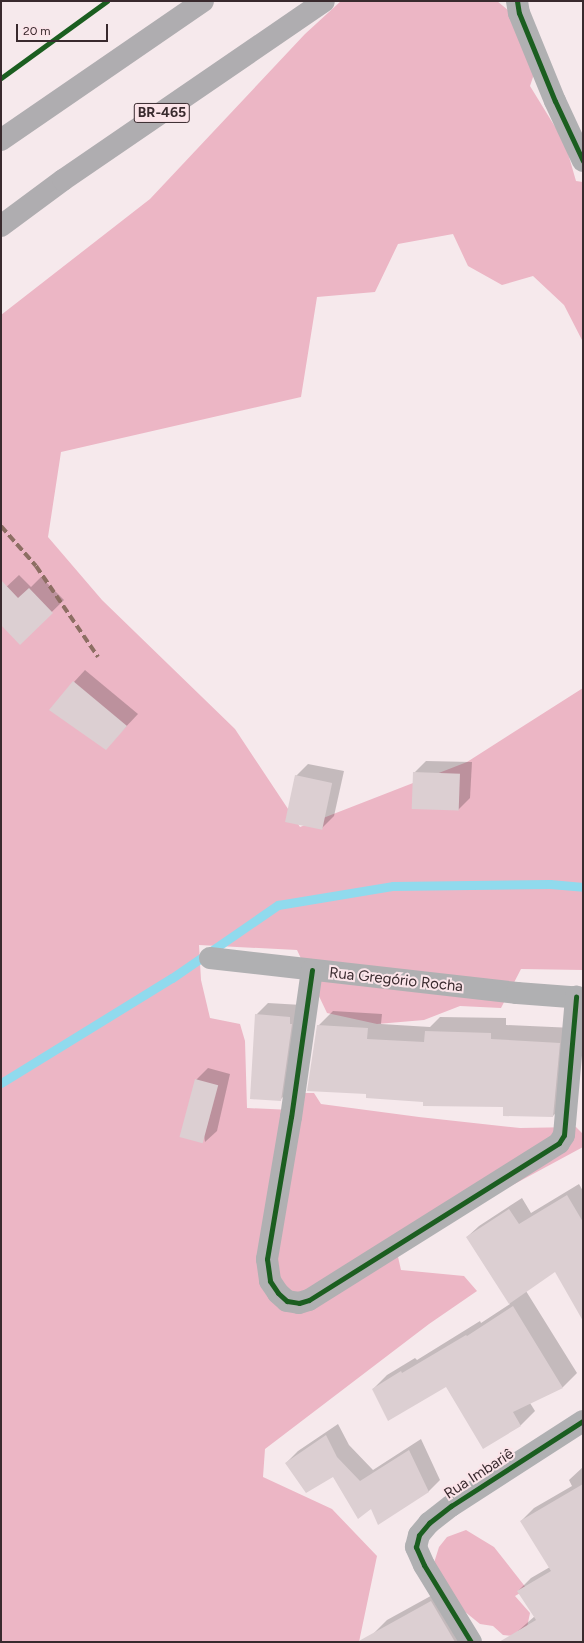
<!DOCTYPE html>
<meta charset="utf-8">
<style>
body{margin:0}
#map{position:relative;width:584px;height:1643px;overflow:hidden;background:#f6e9ec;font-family:Figtree,sans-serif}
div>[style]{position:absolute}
.forest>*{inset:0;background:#ecb6c5}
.shadow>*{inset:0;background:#0003}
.stream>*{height:9px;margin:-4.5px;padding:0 4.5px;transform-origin:4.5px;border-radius:4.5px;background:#90daed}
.building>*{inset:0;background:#dccfd2;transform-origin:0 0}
.minor>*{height:22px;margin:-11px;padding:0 11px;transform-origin:11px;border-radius:11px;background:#b0b0b2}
.highway>*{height:22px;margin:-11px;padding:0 11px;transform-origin:11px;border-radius:11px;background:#afadb0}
.quiet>*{height:4px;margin-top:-2px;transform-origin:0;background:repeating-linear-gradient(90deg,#8d6e63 0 8px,transparent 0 12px)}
.cycleway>*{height:5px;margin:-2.5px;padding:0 2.5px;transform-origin:2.5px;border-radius:2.5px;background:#1b5e20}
span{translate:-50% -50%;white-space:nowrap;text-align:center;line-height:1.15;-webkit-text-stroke:4px #fbe4e9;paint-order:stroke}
.shield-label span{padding:1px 3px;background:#fbe4e9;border:1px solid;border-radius:3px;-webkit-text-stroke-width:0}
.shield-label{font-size:14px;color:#392a2e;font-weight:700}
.street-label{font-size:15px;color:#392a2e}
.frame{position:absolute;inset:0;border:2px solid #392a2e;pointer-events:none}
.scale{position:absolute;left:16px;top:24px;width:92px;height:18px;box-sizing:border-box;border:2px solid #392a2e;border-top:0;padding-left:5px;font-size:12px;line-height:14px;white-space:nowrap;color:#392a2e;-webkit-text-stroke:3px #fbe4e9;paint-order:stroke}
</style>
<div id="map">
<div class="forest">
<i style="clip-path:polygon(341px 1px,497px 1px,515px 16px,537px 65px,530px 86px,565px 143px,576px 181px,583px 182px,583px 342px,564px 305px,533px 276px,502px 285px,468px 266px,453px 234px,398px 244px,375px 292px,317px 297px,301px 397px,61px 452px,48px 537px,102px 600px,235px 729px,300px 827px,467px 762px,583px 688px,583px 970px,521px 969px,501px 1008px,460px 1006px,424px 1020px,377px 1024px,327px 1013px,297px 950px,199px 945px,201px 980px,210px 1018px,240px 1024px,245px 1041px,247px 1108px,292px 1110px,304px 1093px,314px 1093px,321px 1104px,419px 1117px,520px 1128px,576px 1127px,583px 1134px,583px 1147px,396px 1248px,401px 1270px,464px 1276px,477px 1291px,429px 1324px,265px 1449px,263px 1477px,332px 1509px,377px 1556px,359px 1642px,1px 1642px,1px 315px,150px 199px,305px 34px)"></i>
<i style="clip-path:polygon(466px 1530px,494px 1547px,527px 1589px,515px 1596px,530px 1613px,525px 1637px,503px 1635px,493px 1626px,480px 1624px,464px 1611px,433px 1566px,439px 1547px,447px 1537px)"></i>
</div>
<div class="shadow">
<i style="clip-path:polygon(19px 575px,31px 587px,41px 577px,64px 600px,20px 643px,1px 624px,1px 592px)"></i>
<i style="clip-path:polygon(85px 670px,138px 714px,106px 748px,74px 682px)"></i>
<i style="clip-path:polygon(426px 761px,472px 762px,470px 798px,458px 810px,414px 773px)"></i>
<i style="clip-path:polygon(308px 764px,344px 771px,334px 816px,322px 828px,296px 776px)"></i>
<i style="clip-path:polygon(268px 1003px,302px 1005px,292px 1088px,280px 1100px,256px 1015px)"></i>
<i style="clip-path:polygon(333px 1011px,382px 1014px,381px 1024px,430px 1027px,440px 1017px,506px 1018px,506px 1025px,574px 1028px,567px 1101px,553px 1116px,504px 1106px,424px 1101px,367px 1093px,318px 1026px)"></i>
<i style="clip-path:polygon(208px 1068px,230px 1074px,217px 1131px,205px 1142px,196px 1080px)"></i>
<i style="clip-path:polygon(579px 1184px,583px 1191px,583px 1319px,555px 1270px,526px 1291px,577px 1373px,563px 1387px,530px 1403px,535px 1411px,521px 1425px,484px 1447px,446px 1385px,373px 1389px,387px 1375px,415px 1358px,417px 1360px,480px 1321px,481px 1323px,510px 1304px,467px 1237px,479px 1226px,522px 1198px,531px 1213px)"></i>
<i style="clip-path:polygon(338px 1424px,349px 1445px,373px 1470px,421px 1439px,440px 1480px,428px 1492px,372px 1507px,333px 1475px,286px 1463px,298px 1451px)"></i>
<i style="clip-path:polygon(583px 1467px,583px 1639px,581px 1642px,524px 1642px,518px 1631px,535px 1616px,518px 1591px,531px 1578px,550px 1567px,521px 1521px,534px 1508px,572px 1486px,569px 1480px)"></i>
<i style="clip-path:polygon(447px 1587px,477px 1642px,375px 1642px,372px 1635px,387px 1620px)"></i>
</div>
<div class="stream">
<i style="left:1px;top:1083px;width:201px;rotate:-31.6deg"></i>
<i style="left:172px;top:978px;width:129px;rotate:-34.6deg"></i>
<i style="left:278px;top:905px;width:117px;rotate:-9.4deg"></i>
<i style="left:393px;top:886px;width:157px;rotate:-0.7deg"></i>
<i style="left:550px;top:884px;width:33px;rotate:5deg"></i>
</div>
<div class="building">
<i style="clip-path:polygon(1px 580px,18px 598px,29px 588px,53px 613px,20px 645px,1px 625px)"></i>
<i style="clip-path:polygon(73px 681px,127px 726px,106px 750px,49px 710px)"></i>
<i style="left:413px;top:772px;width:47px;height:37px;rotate:2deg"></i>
<i style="left:295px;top:775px;width:38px;height:48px;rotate:12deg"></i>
<i style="clip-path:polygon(255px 1014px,290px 1017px,290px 1024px,292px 1024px,281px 1101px,250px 1099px)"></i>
<i style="clip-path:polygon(317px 1025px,368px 1028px,367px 1039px,424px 1042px,425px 1031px,491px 1033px,491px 1039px,560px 1043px,553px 1117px,503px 1116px,503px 1107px,423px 1106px,423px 1102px,366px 1098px,366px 1094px,307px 1091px)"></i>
<i style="left:195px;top:1079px;width:24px;height:60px;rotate:15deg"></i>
<i style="clip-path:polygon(567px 1195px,583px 1222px,583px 1321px,555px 1272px,509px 1304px,466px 1237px,509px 1209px,519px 1224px)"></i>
<i style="clip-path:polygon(513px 1306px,563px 1388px,513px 1412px,521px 1426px,483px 1449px,446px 1387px,388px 1421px,372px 1389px,401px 1371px,402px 1373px,466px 1335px,467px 1336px)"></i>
<i style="clip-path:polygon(326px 1435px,337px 1457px,360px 1481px,409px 1450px,429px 1492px,378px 1525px,371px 1509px,358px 1519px,333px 1477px,306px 1493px,285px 1463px)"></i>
<i style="clip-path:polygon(583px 1484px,583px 1642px,499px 1642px,536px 1620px,517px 1591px,551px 1571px,520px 1521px)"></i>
<i style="clip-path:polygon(431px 1601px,455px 1642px,357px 1642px)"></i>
</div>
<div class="minor">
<i style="left:517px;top:1px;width:12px;rotate:81deg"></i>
<i style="left:519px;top:13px;width:95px;rotate:67.8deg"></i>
<i style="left:555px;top:101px;width:66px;rotate:65deg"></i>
<i style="left:210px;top:958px;width:309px;rotate:6.5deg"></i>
<i style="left:517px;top:993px;width:66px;rotate:4.3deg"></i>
<i style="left:312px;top:970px;width:148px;rotate:98.1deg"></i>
<i style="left:291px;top:1117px;width:144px;rotate:99.6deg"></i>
<i style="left:267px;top:1259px;width:22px;rotate:82deg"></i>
<i style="left:270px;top:1281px;width:14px;rotate:56deg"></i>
<i style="left:278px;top:1293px;width:12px;rotate:42deg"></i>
<i style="left:287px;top:1301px;width:12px;rotate:9deg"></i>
<i style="left:299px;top:1303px;width:10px;rotate:-17deg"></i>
<i style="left:309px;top:1300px;width:295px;rotate:-32.1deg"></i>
<i style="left:559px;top:1143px;width:9px;rotate:-58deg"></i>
<i style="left:564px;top:1135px;width:139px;rotate:-85deg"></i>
<i style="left:471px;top:1642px;width:90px;rotate:-121.4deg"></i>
<i style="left:424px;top:1565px;width:20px;rotate:-114deg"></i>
<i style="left:416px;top:1547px;width:12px;rotate:-76deg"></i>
<i style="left:419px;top:1535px;width:16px;rotate:-50deg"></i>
<i style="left:429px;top:1523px;width:28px;rotate:-38deg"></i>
<i style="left:451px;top:1506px;width:157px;rotate:-32.8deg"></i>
</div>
<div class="highway">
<i style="left:1px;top:140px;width:245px;rotate:-34.5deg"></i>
<i style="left:1px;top:226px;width:77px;rotate:-36.6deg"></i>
<i style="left:63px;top:180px;width:316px;rotate:-34.4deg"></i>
</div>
<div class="quiet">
<i style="left:1px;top:526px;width:53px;rotate:48.8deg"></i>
<i style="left:36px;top:566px;width:110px;rotate:55.7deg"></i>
</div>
<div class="cycleway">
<i style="left:517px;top:1px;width:12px;rotate:81deg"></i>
<i style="left:519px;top:13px;width:95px;rotate:67.8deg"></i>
<i style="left:555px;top:101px;width:66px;rotate:65deg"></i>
<i style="left:1px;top:78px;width:131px;rotate:-36deg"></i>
<i style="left:312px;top:970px;width:148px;rotate:98.1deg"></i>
<i style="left:291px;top:1117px;width:144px;rotate:99.6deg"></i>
<i style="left:267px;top:1259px;width:22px;rotate:82deg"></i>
<i style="left:270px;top:1281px;width:14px;rotate:56deg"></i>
<i style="left:278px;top:1293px;width:12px;rotate:42deg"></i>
<i style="left:287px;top:1301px;width:12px;rotate:9deg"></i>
<i style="left:299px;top:1303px;width:10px;rotate:-17deg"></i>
<i style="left:309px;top:1300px;width:295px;rotate:-32.1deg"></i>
<i style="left:559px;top:1143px;width:9px;rotate:-58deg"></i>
<i style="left:564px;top:1135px;width:139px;rotate:-85deg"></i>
<i style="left:471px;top:1642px;width:90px;rotate:-121.4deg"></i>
<i style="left:424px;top:1565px;width:20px;rotate:-114deg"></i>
<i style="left:416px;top:1547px;width:12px;rotate:-76deg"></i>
<i style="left:419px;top:1535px;width:16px;rotate:-50deg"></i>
<i style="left:429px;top:1523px;width:28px;rotate:-38deg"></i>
<i style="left:451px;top:1506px;width:157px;rotate:-32.8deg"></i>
</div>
<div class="shield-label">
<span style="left:162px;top:113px">BR-465</span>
</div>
<div class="street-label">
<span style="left:396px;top:980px;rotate:6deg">Rua Gregório Rocha</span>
<span style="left:479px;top:1474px;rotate:-33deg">Rua Imbariê</span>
</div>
<div class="frame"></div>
<div class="scale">20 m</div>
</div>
